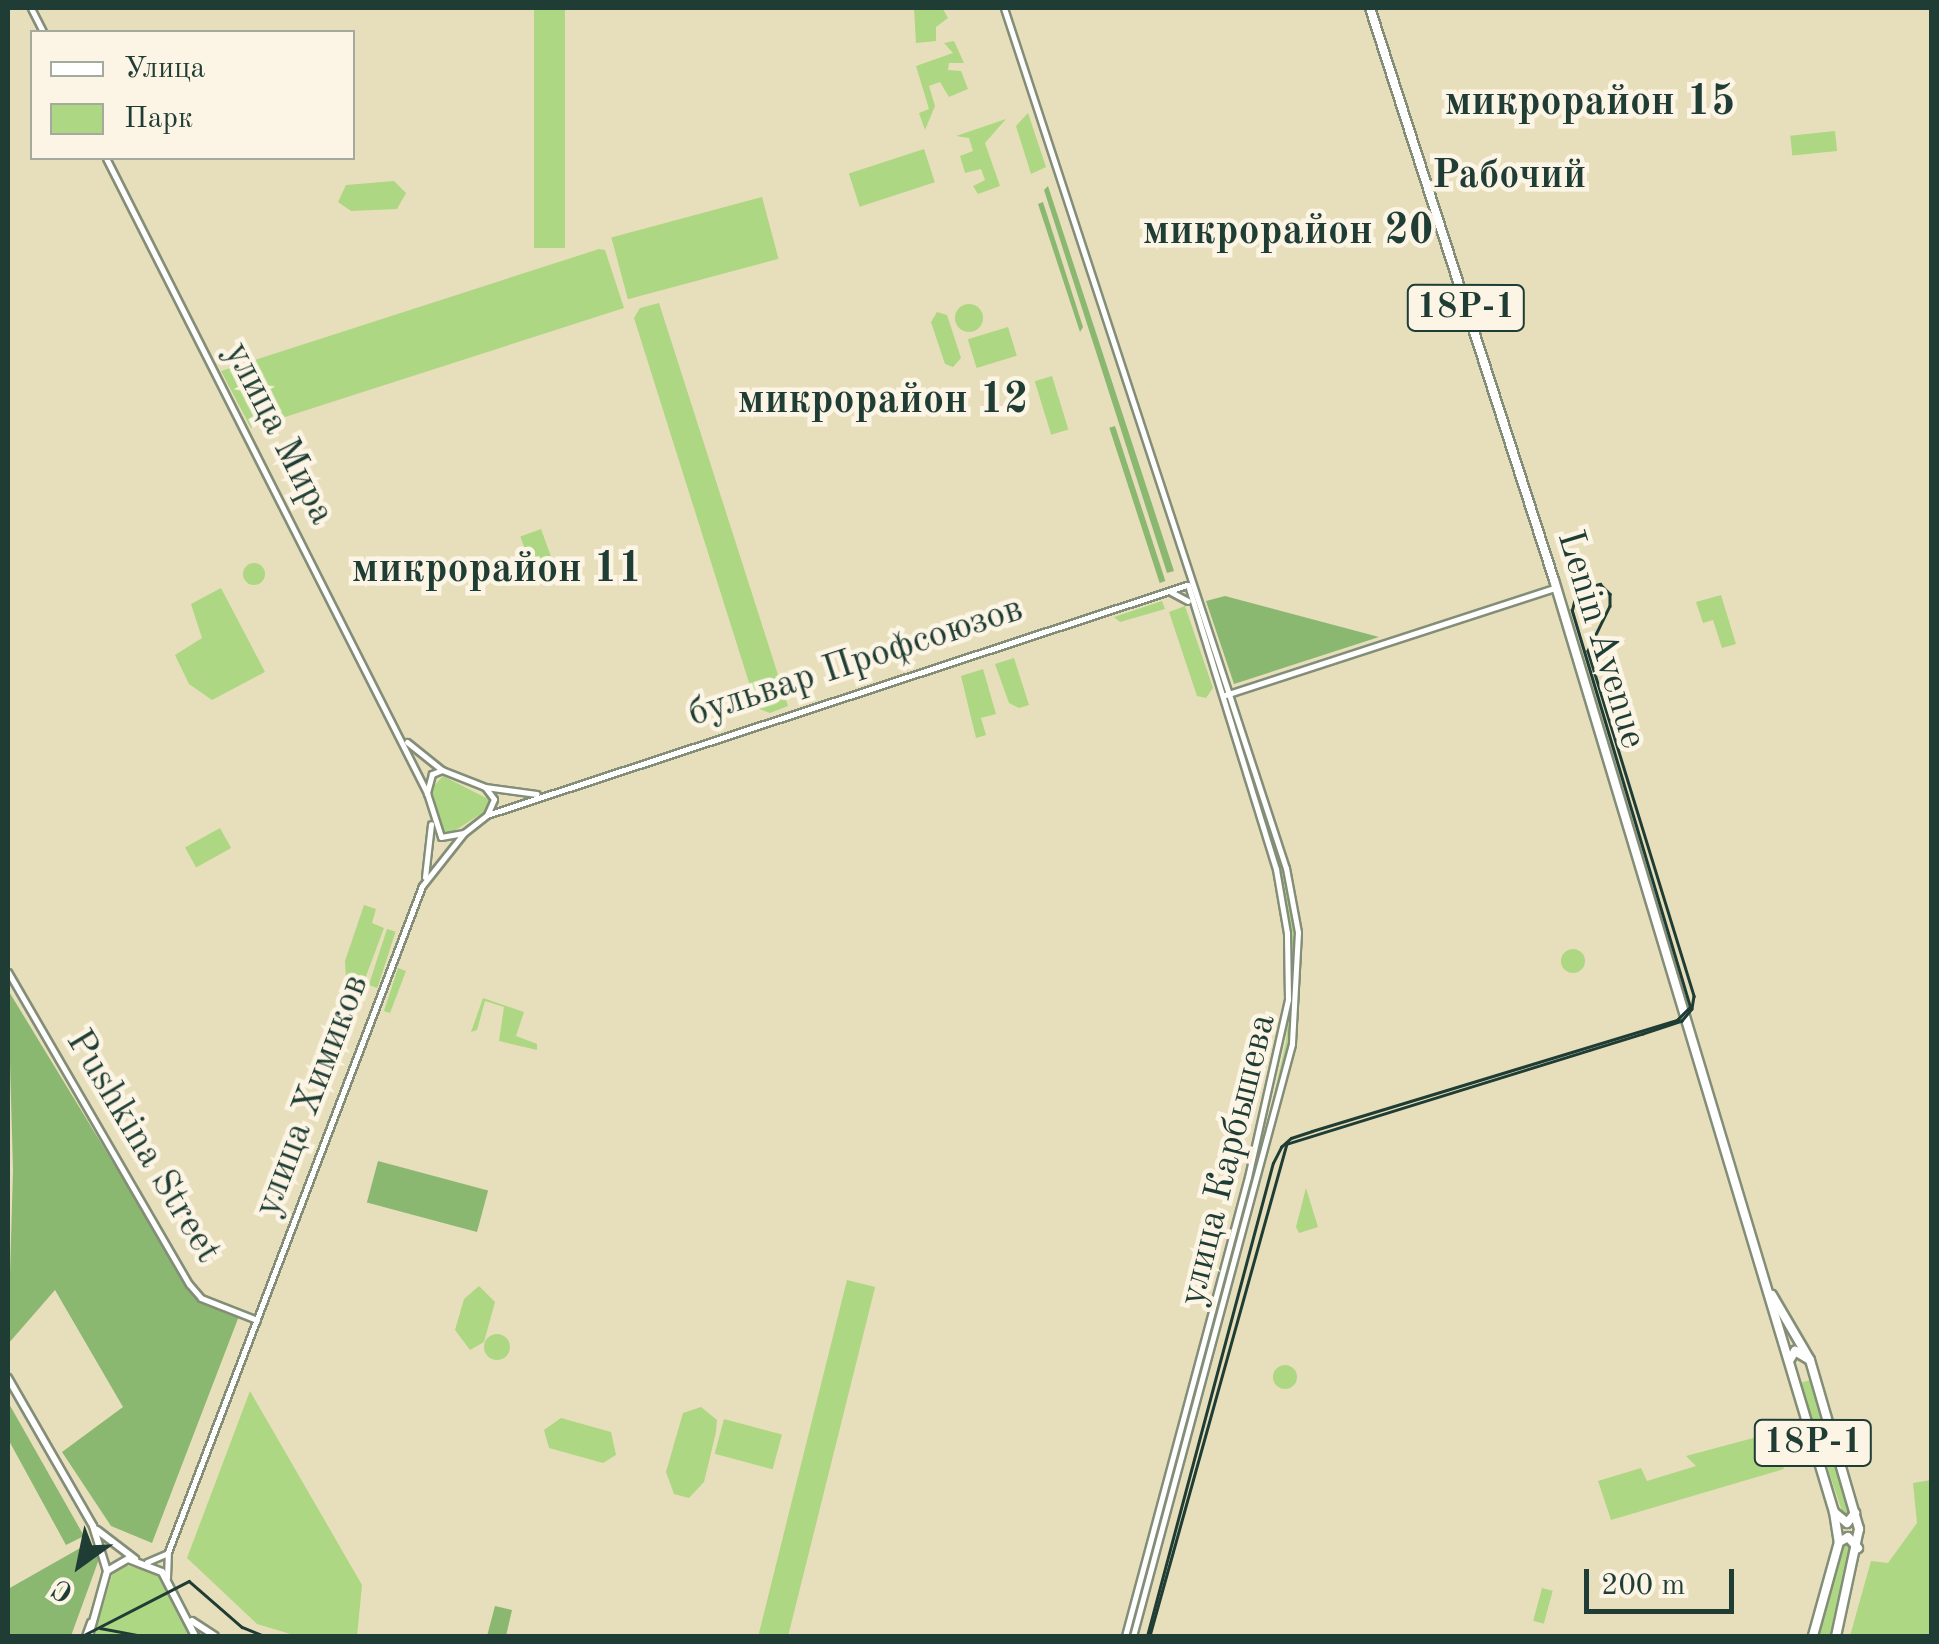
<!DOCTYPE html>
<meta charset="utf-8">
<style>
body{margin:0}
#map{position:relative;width:1939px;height:1644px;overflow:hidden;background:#e7dfbb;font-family:"Old Standard TT",serif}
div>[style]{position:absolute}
.green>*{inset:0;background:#add783;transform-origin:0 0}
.round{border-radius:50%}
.forest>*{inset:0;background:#8ab871;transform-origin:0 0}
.roads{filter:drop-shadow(2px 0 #838e78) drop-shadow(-2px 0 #838e78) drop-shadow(0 2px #838e78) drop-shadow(0 -2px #838e78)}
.tertiary>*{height:5px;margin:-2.5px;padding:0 2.5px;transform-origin:2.5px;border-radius:2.5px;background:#fff}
.secondary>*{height:6px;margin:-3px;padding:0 3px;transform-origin:3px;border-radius:3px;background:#fff}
.primary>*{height:8px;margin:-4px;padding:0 4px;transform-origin:4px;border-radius:4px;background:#fff}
.tram>*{height:2.5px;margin:-1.25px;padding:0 1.25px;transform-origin:1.25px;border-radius:1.25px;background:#1f3d34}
span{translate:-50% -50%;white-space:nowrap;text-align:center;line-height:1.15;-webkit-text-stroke:9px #fcf5e5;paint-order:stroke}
.shield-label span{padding:2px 8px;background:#fcf5e5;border:2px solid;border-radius:8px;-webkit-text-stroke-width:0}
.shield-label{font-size:35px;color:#1f3d34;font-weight:700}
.street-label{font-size:38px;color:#1f3d34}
.neighbourhood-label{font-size:40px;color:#1f3d34;font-weight:700}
.quarter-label{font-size:42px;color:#1f3d34;font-weight:700}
.frame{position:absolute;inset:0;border:10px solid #1f3d34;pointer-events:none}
.legend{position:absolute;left:30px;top:30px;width:325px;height:130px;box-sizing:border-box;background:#fcf5e5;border:2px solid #a4ab9e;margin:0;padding:12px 18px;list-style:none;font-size:30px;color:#1f3d34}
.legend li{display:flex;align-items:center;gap:20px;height:50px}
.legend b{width:50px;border:2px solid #a4ab9e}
.north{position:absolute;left:30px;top:1514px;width:100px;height:100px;-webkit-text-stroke:8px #fcf5e5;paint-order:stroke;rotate:213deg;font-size:28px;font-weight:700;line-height:40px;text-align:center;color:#1f3d34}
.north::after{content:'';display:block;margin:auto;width:35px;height:45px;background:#1f3d34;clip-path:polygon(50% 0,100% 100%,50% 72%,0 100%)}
.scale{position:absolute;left:1584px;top:1569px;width:150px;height:45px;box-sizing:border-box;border:5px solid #1f3d34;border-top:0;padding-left:12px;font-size:30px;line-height:35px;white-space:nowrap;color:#1f3d34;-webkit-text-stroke:8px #fcf5e5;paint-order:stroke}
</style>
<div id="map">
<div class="green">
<i style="left:534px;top:8px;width:31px;height:240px"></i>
<i style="clip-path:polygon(914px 8px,943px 9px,948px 18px,936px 27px,936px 41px,916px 43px)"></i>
<i style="clip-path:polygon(954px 41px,964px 63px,949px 63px,948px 70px,961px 71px,968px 89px,949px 97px,940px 82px,929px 86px,935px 106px,925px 130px,919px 113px,929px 109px,916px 66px,953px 53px,944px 43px)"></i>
<i style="clip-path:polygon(1028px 113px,1046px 167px,1031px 174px,1016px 126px)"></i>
<i style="clip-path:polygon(1006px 119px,985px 143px,1000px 186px,978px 194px,973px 186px,985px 180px,981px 169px,965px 173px,960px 156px,973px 151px,969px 138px,956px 136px)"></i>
<i style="left:1835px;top:131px;width:20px;height:45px;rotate:84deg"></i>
<i style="left:924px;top:149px;width:35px;height:79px;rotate:72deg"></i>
<i style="clip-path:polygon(394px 181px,406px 193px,397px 209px,351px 211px,338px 202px,346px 185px)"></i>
<i style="left:762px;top:197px;width:64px;height:156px;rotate:75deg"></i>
<i style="clip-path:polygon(599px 249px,605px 250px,624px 308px,251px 428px,221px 371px)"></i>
<i style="clip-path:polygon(659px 303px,788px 706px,770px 713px,757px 708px,634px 318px,640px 308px)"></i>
<i class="round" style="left:955px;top:304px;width:28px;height:28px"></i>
<i style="clip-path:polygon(937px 312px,947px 315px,961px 358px,953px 367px,945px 364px,931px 322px)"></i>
<i style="left:1008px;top:327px;width:30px;height:42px;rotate:73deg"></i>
<i style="left:1052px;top:376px;width:56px;height:18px;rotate:73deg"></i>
<i style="left:541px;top:529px;width:41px;height:22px;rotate:70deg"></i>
<i class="round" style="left:243px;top:563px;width:22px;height:22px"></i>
<i style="clip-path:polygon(221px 588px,265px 672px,212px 700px,189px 684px,175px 655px,202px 638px,191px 604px)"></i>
<i style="clip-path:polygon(1721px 595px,1736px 644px,1722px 648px,1713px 620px,1703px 623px,1696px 602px)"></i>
<i style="clip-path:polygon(1162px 601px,1165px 609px,1120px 622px,1114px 617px)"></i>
<i style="clip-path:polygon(1185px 606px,1213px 688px,1206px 698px,1197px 696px,1169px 612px)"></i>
<i style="clip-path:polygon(1014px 658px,1029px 705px,1019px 708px,1009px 703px,995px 664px)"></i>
<i style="clip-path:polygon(983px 669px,996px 714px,981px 718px,986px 735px,976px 738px,961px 676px)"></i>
<i style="clip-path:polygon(1229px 705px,1283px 869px,1291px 900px,1296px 965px,1289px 1042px,1264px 1139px,1286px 1042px,1293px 965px,1281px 869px)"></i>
<i style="clip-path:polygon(443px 776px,490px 800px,487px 810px,448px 835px,438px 827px,432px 788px)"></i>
<i style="left:220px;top:828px;width:23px;height:40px;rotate:61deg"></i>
<i style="clip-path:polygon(364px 905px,376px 909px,372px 923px,384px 928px,356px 1003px,347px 996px,345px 961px)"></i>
<i style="left:387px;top:929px;width:9px;height:59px;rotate:18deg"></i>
<i class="round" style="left:1561px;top:949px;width:24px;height:24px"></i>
<i style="clip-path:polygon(398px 968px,406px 971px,390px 1013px,384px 1011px)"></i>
<i style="clip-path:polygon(483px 998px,524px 1012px,516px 1036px,537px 1044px,537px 1050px,499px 1041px,504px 1007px,485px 1001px,477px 1030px,471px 1032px)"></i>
<i style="clip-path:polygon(1306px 1188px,1318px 1227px,1299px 1233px,1296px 1227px)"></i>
<i style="left:847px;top:1280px;width:29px;height:369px;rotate:14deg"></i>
<i style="clip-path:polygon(479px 1286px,495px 1302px,484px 1342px,470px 1350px,455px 1330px,464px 1299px)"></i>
<i class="round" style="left:484px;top:1334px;width:26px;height:26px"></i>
<i class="round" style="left:1273px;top:1365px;width:24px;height:24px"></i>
<i style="clip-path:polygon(1811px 1380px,1851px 1511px,1844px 1517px,1799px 1383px)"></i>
<i style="clip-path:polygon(250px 1391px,362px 1585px,357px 1636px,297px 1636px,257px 1624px,187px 1558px)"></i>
<i style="clip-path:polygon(701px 1407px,717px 1420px,716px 1432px,704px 1482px,689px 1498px,674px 1494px,666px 1472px,683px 1413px)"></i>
<i style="clip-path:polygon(561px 1418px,611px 1432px,616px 1455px,603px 1463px,549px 1448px,544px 1430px)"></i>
<i style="left:724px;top:1419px;width:60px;height:36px;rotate:15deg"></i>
<i style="clip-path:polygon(1772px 1433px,1784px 1469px,1611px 1520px,1598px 1481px,1641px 1468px,1647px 1481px,1696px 1466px,1686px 1456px)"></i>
<i style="clip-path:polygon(1931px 1480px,1931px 1636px,1850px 1636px,1871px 1561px,1888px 1563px,1917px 1523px,1913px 1483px)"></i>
<i style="clip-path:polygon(1846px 1539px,1853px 1549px,1830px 1636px,1816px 1636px)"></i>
<i style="clip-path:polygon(124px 1565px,156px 1573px,191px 1636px,94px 1636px,113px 1572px)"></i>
<i style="left:1542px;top:1588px;width:11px;height:34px;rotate:15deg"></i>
</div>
<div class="forest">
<i style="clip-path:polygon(1048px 186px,1174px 571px,1167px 573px,1044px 190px)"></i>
<i style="clip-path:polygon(1043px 202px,1083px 327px,1080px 332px,1038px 204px)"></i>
<i style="left:1115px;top:426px;width:163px;height:6px;rotate:72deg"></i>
<i style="clip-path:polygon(1225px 596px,1379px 637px,1234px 684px,1206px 601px)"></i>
<i style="clip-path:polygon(8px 990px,196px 1299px,239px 1316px,152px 1543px,111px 1526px,62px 1452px,123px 1407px,55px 1290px,8px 1344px,13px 1170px)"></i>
<i style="left:378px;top:1161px;width:114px;height:43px;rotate:15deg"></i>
<i style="clip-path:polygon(8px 1402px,84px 1536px,66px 1545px,8px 1439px)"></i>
<i style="clip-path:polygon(89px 1543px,99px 1559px,71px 1636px,8px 1636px,8px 1589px)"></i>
<i style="clip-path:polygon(495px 1606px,512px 1610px,506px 1636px,487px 1636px)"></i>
</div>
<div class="roads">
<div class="tertiary">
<i style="left:31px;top:8px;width:27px;rotate:63deg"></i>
<i style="left:1004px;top:8px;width:905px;rotate:71.85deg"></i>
<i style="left:1286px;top:868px;width:65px;rotate:79.4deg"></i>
<i style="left:1298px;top:932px;width:112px;rotate:93.1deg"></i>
<i style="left:1292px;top:1044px;width:613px;rotate:105.03deg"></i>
<i style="left:106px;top:158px;width:712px;rotate:63.18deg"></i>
<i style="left:1171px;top:592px;width:19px;rotate:28deg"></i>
<i style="left:1225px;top:695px;width:347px;rotate:-18deg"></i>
<i style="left:407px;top:742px;width:45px;rotate:38.7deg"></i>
<i style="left:442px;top:770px;width:46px;rotate:21.6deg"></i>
<i style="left:485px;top:787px;width:52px;rotate:7.7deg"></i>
<i style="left:442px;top:770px;width:11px;rotate:158deg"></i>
<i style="left:432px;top:774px;width:20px;rotate:105deg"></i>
<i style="left:427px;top:793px;width:46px;rotate:72.3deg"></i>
<i style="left:441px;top:837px;width:23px;rotate:-10deg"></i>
<i style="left:464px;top:833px;width:29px;rotate:-38deg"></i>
<i style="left:487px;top:815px;width:17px;rotate:-66deg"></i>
<i style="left:494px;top:799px;width:15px;rotate:-127deg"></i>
<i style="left:487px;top:815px;width:737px;rotate:-18.19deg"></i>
<i style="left:425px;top:877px;width:53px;rotate:-83.5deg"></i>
<i style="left:8px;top:972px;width:361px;rotate:59.9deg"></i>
<i style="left:189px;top:1284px;width:18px;rotate:49deg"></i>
<i style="left:201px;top:1298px;width:60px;rotate:21.4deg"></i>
<i style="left:147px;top:1562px;width:21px;rotate:-23deg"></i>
<i style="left:167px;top:1578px;width:26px;rotate:-88deg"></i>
<i style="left:168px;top:1552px;width:713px;rotate:-69.12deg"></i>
<i style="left:422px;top:886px;width:68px;rotate:-51.6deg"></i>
<i style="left:85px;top:1636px;width:15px;rotate:-70deg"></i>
<i style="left:1125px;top:1636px;width:475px;rotate:-75deg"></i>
<i style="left:1248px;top:1177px;width:182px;rotate:-77.3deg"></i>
<i style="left:1288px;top:999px;width:66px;rotate:-90.9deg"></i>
<i style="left:1287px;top:933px;width:65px;rotate:-99.8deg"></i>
<i style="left:1276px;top:869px;width:297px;rotate:-107.2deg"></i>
</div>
<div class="secondary">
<i style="left:8px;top:1378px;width:171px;rotate:60.1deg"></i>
<i style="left:93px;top:1526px;width:47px;rotate:72.7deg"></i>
<i style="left:97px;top:1530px;width:48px;rotate:37.3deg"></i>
<i style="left:192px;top:1621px;width:27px;rotate:33deg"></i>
<i style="left:89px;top:1636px;width:67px;rotate:-74.5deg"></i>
<i style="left:107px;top:1571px;width:24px;rotate:-30deg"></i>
<i style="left:128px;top:1559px;width:36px;rotate:21deg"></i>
<i style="left:162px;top:1572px;width:72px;rotate:62.7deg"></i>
</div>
<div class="primary">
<i style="left:1370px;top:8px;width:601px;rotate:72.17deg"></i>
<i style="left:1554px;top:580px;width:973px;rotate:73.28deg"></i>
<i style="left:1834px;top:1512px;width:30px;rotate:81deg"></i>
<i style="left:1839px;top:1542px;width:98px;rotate:105.5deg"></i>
<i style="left:1772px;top:1295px;width:75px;rotate:59.7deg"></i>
<i style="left:1810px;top:1360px;width:176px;rotate:73.8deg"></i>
<i style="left:1859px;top:1529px;width:109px;rotate:102.1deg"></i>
<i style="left:1789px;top:1361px;width:12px;rotate:-59deg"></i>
<i style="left:1795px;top:1351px;width:17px;rotate:31deg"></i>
<i style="left:1834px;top:1512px;width:17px;rotate:40deg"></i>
<i style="left:1847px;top:1523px;width:13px;rotate:-51deg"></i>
<i style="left:1839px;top:1542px;width:10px;rotate:-29deg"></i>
<i style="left:1848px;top:1537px;width:15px;rotate:48deg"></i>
</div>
</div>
<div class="tram">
<i style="left:100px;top:1628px;width:44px;rotate:10.5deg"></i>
<i style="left:82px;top:1636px;width:120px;rotate:-27.2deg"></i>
<i style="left:189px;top:1581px;width:70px;rotate:41deg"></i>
<i style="left:242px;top:1627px;width:24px;rotate:22deg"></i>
<i style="left:1147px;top:1636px;width:489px;rotate:-75.1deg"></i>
<i style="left:1273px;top:1163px;width:18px;rotate:-63deg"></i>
<i style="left:1281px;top:1147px;width:13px;rotate:-42deg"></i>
<i style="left:1291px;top:1138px;width:22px;rotate:-18deg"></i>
<i style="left:1312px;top:1131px;width:382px;rotate:-16.9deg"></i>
<i style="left:1677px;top:1020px;width:18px;rotate:-45deg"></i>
<i style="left:1690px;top:1007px;width:414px;rotate:-106.6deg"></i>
<i style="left:1572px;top:610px;width:21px;rotate:-76deg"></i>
<i style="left:1577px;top:590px;width:24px;rotate:-15deg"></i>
<i style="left:1600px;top:584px;width:14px;rotate:45deg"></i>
<i style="left:1610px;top:594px;width:12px;rotate:90deg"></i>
<i style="left:1610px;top:606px;width:50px;rotate:116.1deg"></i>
<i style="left:1588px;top:651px;width:361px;rotate:72.9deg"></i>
<i style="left:1694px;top:996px;width:13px;rotate:99deg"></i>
<i style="left:1692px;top:1009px;width:16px;rotate:130deg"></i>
<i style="left:1682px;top:1021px;width:41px;rotate:161.6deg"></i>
<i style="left:1643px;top:1034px;width:373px;rotate:162.8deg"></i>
<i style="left:1287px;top:1144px;width:511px;rotate:105.56deg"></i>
</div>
<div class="shield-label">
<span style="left:1466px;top:308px">18Р-1</span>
<span style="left:1813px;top:1443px">18Р-1</span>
</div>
<div class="street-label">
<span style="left:278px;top:434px;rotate:63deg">улица Мира</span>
<span style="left:1600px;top:640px;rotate:73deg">Lenin Avenue</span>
<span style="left:856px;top:663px;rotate:-18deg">бульвар Профсоюзов</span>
<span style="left:313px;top:1096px;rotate:-69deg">улица Химиков</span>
<span style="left:142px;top:1147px;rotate:59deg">Pushkina Street</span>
<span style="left:1229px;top:1160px;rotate:-76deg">улица Карбышева</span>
</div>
<div class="neighbourhood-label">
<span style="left:1509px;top:177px">Рабочий</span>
</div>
<div class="quarter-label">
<span style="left:1590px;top:103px">микрорайон 15</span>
<span style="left:1288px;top:232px">микрорайон 20</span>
<span style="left:883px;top:401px">микрорайон 12</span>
<span style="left:497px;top:570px">микрорайон 11</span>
</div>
<div class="frame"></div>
<ul class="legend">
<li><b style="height:12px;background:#fff"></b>Улица</li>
<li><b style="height:28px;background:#add783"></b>Парк</li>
</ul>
<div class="north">С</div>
<div class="scale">200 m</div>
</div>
